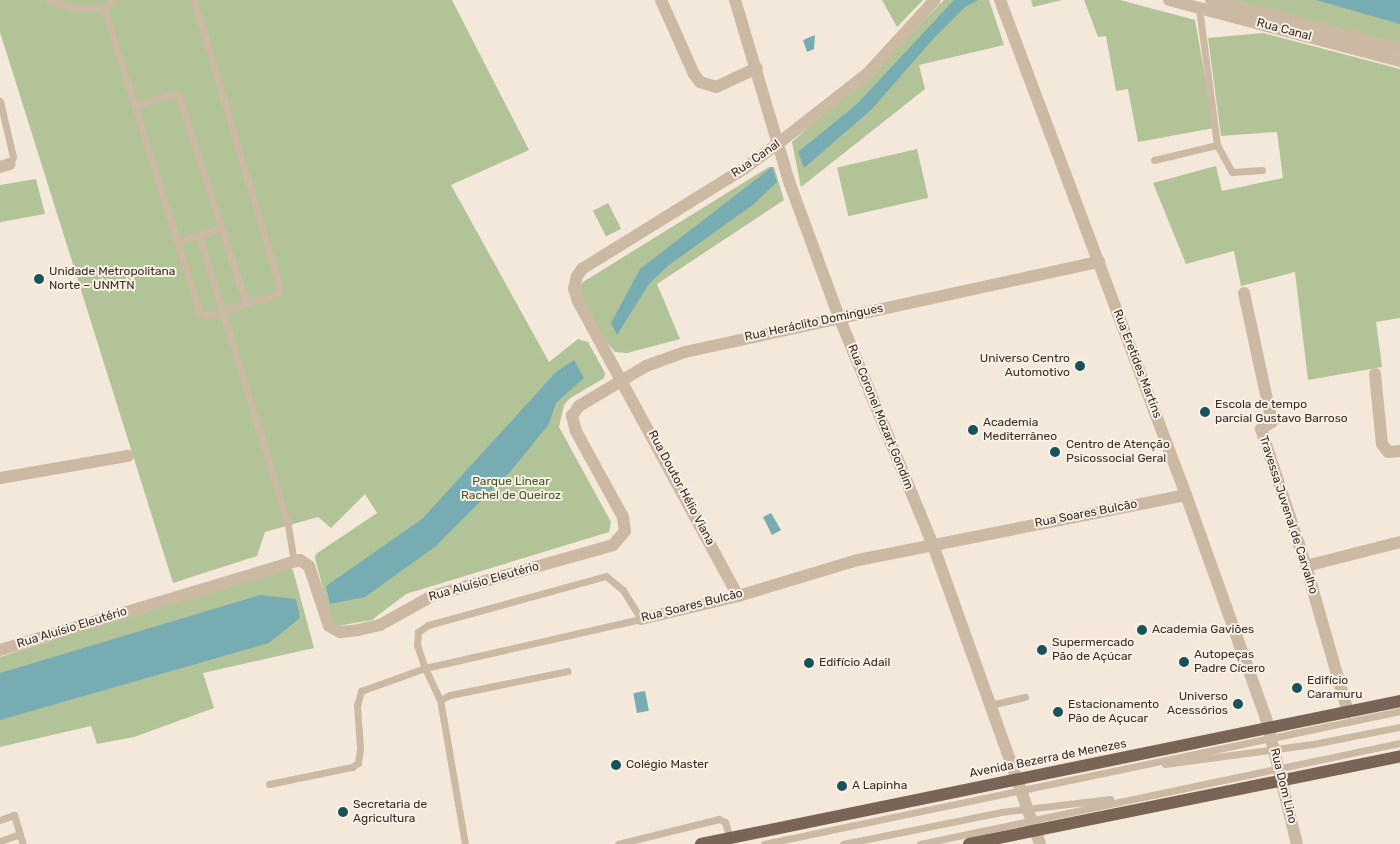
<!DOCTYPE html>
<meta charset="utf-8">
<style>
body{margin:0}
#map{position:relative;width:1400px;height:844px;overflow:hidden;background:#f3e8d9;font-family:Rubik,sans-serif}
div>[style]{position:absolute}
.green>*{inset:0;background:#b2c398;transform-origin:0 0}
.water>*{inset:0;background:#76acb2;transform-origin:0 0}
.lane>*{height:7px;margin:-3.5px;padding:0 3.5px;transform-origin:3.5px;border-radius:3.5px;background:#ccb9a4}
.street>*{height:12px;margin:-6px;padding:0 6px;transform-origin:6px;border-radius:6px;background:#ccb9a4}
.primary>*{height:12px;margin:-6px;padding:0 6px;transform-origin:6px;border-radius:6px;background:#7a6456}
.dots>*{width:14px;height:14px;translate:-50% -50%;box-sizing:border-box;border:2px solid #faf2e6;border-radius:50%}
span{translate:-50% -50%;white-space:nowrap;text-align:center;line-height:1.15;-webkit-text-stroke:4px #faf2e6;paint-order:stroke}
.street-label{font-size:12px;color:#372c26}
.poi-label{font-size:12px;color:#372c26}
.left{translate:0 -50%;text-align:left}
.right{translate:-100% -50%;text-align:right}
.park-label{font-size:12px;color:#435728}
</style>
<div id="map">
<div class="green">
<i style="clip-path:polygon(0 0,452px 0,529px 150px,451px 185px,549px 362px,578px 339px,588px 342px,605px 373px,604px 378px,569px 399px,564px 405px,559px 427px,611px 522px,609px 532px,406px 594px,372px 620px,337px 626px,332px 622px,315px 558px,316px 554px,377px 513px,365px 494px,331px 528px,318px 517px,265px 532px,257px 556px,173px 583px,0 32px)"></i>
<i style="clip-path:polygon(882px 0,923px 0,897px 27px)"></i>
<i style="clip-path:polygon(944px 0,989px 0,1004px 45px,919px 65px,925px 89px,801px 187px,792px 142px,906px 39px)"></i>
<i style="clip-path:polygon(1031px 0,1062px 0,1033px 7px)"></i>
<i style="clip-path:polygon(1084px 0,1120px 0,1195px 20px,1214px 128px,1138px 142px,1128px 89px,1116px 91px,1106px 36px,1098px 37px)"></i>
<i style="clip-path:polygon(1211px 0,1400px 0,1400px 49px)"></i>
<i style="clip-path:polygon(1263px 33px,1400px 69px,1400px 318px,1376px 322px,1382px 367px,1308px 380px,1295px 272px,1241px 286px,1234px 251px,1186px 264px,1153px 183px,1216px 166px,1222px 191px,1283px 178px,1277px 132px,1221px 136px,1208px 38px)"></i>
<i style="left:917px;top:149px;width:50px;height:82px;rotate:77deg"></i>
<i style="clip-path:polygon(769px 167px,774px 167px,784px 200px,657px 284px,680px 339px,627px 353px,615px 352px,608px 344px,583px 300px,580px 287px,583px 282px)"></i>
<i style="clip-path:polygon(36px 179px,45px 214px,0 222px,0 185px)"></i>
<i style="left:608px;top:203px;width:29px;height:17px;rotate:63deg"></i>
<i style="clip-path:polygon(285px 567px,293px 570px,314px 648px,203px 673px,214px 708px,134px 737px,97px 744px,91px 726px,0 747px,0 657px)"></i>
</div>
<div class="water">
<i style="clip-path:polygon(954px 0,978px 0,965px 7px,935px 37px,871px 110px,804px 168px,798px 152px,857px 104px)"></i>
<i style="clip-path:polygon(1316px 0,1400px 0,1400px 24px)"></i>
<i style="clip-path:polygon(815px 35px,814px 49px,807px 52px,803px 40px)"></i>
<i style="clip-path:polygon(772px 167px,777px 182px,754px 204px,669px 265px,649px 284px,617px 335px,611px 323px,640px 269px)"></i>
<i style="clip-path:polygon(574px 360px,584px 378px,556px 403px,549px 424px,510px 472px,436px 546px,365px 597px,330px 604px,326px 586px,422px 519px,556px 372px)"></i>
<i style="clip-path:polygon(771px 513px,781px 530px,772px 535px,763px 517px)"></i>
<i style="clip-path:polygon(260px 595px,296px 599px,300px 618px,269px 643px,0 720px,0 673px)"></i>
<i style="left:645px;top:691px;width:20px;height:12px;rotate:79deg"></i>
</div>
<div class="lane">
<i style="left:49px;top:0;width:24px;rotate:19deg"></i>
<i style="left:72px;top:8px;width:32px"></i>
<i style="left:104px;top:8px;width:13px;rotate:-39deg"></i>
<i style="left:194px;top:0;width:298px;rotate:73.4deg"></i>
<i style="left:279px;top:286px;width:8px;rotate:97deg"></i>
<i style="left:278px;top:294px;width:34px;rotate:163deg"></i>
<i style="left:104px;top:8px;width:318px;rotate:72.6deg"></i>
<i style="left:199px;top:312px;width:9px;rotate:27deg"></i>
<i style="left:207px;top:316px;width:41px;rotate:-17.1deg"></i>
<i style="left:246px;top:304px;width:219px;rotate:-107.9deg"></i>
<i style="left:179px;top:96px;width:7px;rotate:-164deg"></i>
<i style="left:172px;top:94px;width:40px;rotate:162deg"></i>
<i style="left:0;top:101px;width:57px;rotate:76.9deg"></i>
<i style="left:13px;top:157px;width:8px;rotate:113deg"></i>
<i style="left:1217px;top:145px;width:31px;rotate:61deg"></i>
<i style="left:1232px;top:172px;width:30px;rotate:-4deg"></i>
<i style="left:1154px;top:160px;width:65px;rotate:-13.4deg"></i>
<i style="left:1217px;top:145px;width:138px;rotate:-97.5deg"></i>
<i style="left:199px;top:235px;width:303px;rotate:72.9deg"></i>
<i style="left:288px;top:525px;width:36px;rotate:81deg"></i>
<i style="left:177px;top:242px;width:47px;rotate:-17.3deg"></i>
<i style="left:990px;top:705px;width:36px;rotate:-13deg"></i>
<i style="left:1165px;top:764px;width:149px;rotate:-7.7deg"></i>
<i style="left:1313px;top:744px;width:89px;rotate:-11.1deg"></i>
<i style="left:269px;top:784px;width:85px;rotate:-11.6deg"></i>
<i style="left:352px;top:767px;width:7px;rotate:-34deg"></i>
<i style="left:358px;top:763px;width:15px;rotate:-82deg"></i>
<i style="left:360px;top:748px;width:42px;rotate:-94.1deg"></i>
<i style="left:357px;top:706px;width:16px;rotate:-75deg"></i>
<i style="left:361px;top:691px;width:68px;rotate:-19.8deg"></i>
<i style="left:425px;top:668px;width:221px;rotate:-12.8deg"></i>
<i style="left:641px;top:619px;width:34px;rotate:-122deg"></i>
<i style="left:623px;top:590px;width:22px;rotate:-141deg"></i>
<i style="left:606px;top:576px;width:185px;rotate:164.6deg"></i>
<i style="left:428px;top:625px;width:12px;rotate:145deg"></i>
<i style="left:418px;top:632px;width:13px;rotate:94deg"></i>
<i style="left:417px;top:645px;width:24px;rotate:71deg"></i>
<i style="left:425px;top:668px;width:35px;rotate:65deg"></i>
<i style="left:0;top:820px;width:15px;rotate:-20deg"></i>
<i style="left:14px;top:815px;width:30px;rotate:73deg"></i>
<i style="left:0;top:841px;width:21px;rotate:-19deg"></i>
<i style="left:465px;top:844px;width:146px;rotate:-99.8deg"></i>
<i style="left:440px;top:700px;width:11px;rotate:-27deg"></i>
<i style="left:450px;top:695px;width:120px;rotate:-11.5deg"></i>
<i style="left:618px;top:844px;width:104px;rotate:-13.9deg"></i>
<i style="left:719px;top:819px;width:7px;rotate:27deg"></i>
<i style="left:725px;top:822px;width:17px;rotate:73deg"></i>
<i style="left:764px;top:844px;width:650px;rotate:-11.81deg"></i>
<i style="left:843px;top:844px;width:161px;rotate:-11.4deg"></i>
<i style="left:1001px;top:812px;width:110px;rotate:-6.8deg"></i>
<i style="left:920px;top:844px;width:491px;rotate:-11.9deg"></i>
</div>
<div class="street">
<i style="left:661px;top:0;width:81px;rotate:66deg"></i>
<i style="left:694px;top:74px;width:10px;rotate:53deg"></i>
<i style="left:700px;top:82px;width:17px;rotate:17deg"></i>
<i style="left:716px;top:87px;width:45px;rotate:-24.9deg"></i>
<i style="left:735px;top:0;width:192px;rotate:73.4deg"></i>
<i style="left:790px;top:184px;width:142px;rotate:69.8deg"></i>
<i style="left:839px;top:317px;width:247px;rotate:67.6deg"></i>
<i style="left:933px;top:545px;width:318px;rotate:70.3deg"></i>
<i style="left:1000px;top:0;width:529px;rotate:69.41deg"></i>
<i style="left:1186px;top:495px;width:237px;rotate:70.3deg"></i>
<i style="left:1266px;top:718px;width:130px;rotate:76.2deg"></i>
<i style="left:1169px;top:0;width:239px;rotate:14.8deg"></i>
<i style="left:1211px;top:0;width:195px;rotate:14.5deg"></i>
<i style="left:0;top:167px;width:10px;rotate:-17deg"></i>
<i style="left:1244px;top:293px;width:132px;rotate:77.8deg"></i>
<i style="left:1272px;top:422px;width:13px;rotate:148deg"></i>
<i style="left:1261px;top:429px;width:144px;rotate:71.8deg"></i>
<i style="left:1306px;top:566px;width:152px;rotate:74deg"></i>
<i style="left:1375px;top:374px;width:70px;rotate:84.3deg"></i>
<i style="left:1382px;top:444px;width:10px;rotate:53deg"></i>
<i style="left:1388px;top:452px;width:12px;rotate:-5deg"></i>
<i style="left:0;top:478px;width:130px;rotate:-9.8deg"></i>
<i style="left:1306px;top:566px;width:97px;rotate:-14.3deg"></i>
<i style="left:738px;top:596px;width:336px;rotate:-118.5deg"></i>
<i style="left:578px;top:301px;width:13px;rotate:-108deg"></i>
<i style="left:574px;top:289px;width:13px;rotate:-77deg"></i>
<i style="left:577px;top:276px;width:9px;rotate:-54deg"></i>
<i style="left:582px;top:269px;width:192px;rotate:-31.8deg"></i>
<i style="left:745px;top:168px;width:44px;rotate:-36.6deg"></i>
<i style="left:780px;top:142px;width:112px;rotate:-38.1deg"></i>
<i style="left:868px;top:73px;width:99px;rotate:-47.5deg"></i>
<i style="left:641px;top:619px;width:100px;rotate:-13.3deg"></i>
<i style="left:738px;top:596px;width:125px;rotate:-16.7deg"></i>
<i style="left:858px;top:560px;width:334px;rotate:-11.2deg"></i>
<i style="left:0;top:650px;width:313px;rotate:-16.7deg"></i>
<i style="left:300px;top:560px;width:11px;rotate:34deg"></i>
<i style="left:309px;top:566px;width:63px;rotate:71.6deg"></i>
<i style="left:329px;top:626px;width:13px;rotate:29deg"></i>
<i style="left:340px;top:632px;width:18px;rotate:-6deg"></i>
<i style="left:358px;top:630px;width:23px;rotate:-13deg"></i>
<i style="left:380px;top:625px;width:60px;rotate:-29.1deg"></i>
<i style="left:432px;top:596px;width:188px;rotate:-15.7deg"></i>
<i style="left:613px;top:545px;width:18px;rotate:-49deg"></i>
<i style="left:625px;top:531px;width:14px;rotate:-98deg"></i>
<i style="left:623px;top:517px;width:98px;rotate:-118.7deg"></i>
<i style="left:576px;top:431px;width:16px;rotate:-105deg"></i>
<i style="left:572px;top:416px;width:12px;rotate:-55deg"></i>
<i style="left:579px;top:406px;width:78px;rotate:-30.8deg"></i>
<i style="left:646px;top:366px;width:41px;rotate:-19.7deg"></i>
<i style="left:685px;top:352px;width:424px;rotate:-12.3deg"></i>
</div>
<div class="primary">
<i style="left:701px;top:844px;width:713px;rotate:-11.56deg"></i>
<i style="left:969px;top:844px;width:440px;rotate:-11.5deg"></i>
</div>
<div class="dots">
<i style="left:39px;top:279px;background:#19525b"></i>
<i style="left:1080px;top:366px;background:#19525b"></i>
<i style="left:1205px;top:412px;background:#19525b"></i>
<i style="left:973px;top:430px;background:#19525b"></i>
<i style="left:1055px;top:452px;background:#19525b"></i>
<i style="left:1142px;top:630px;background:#19525b"></i>
<i style="left:1042px;top:650px;background:#19525b"></i>
<i style="left:1184px;top:662px;background:#19525b"></i>
<i style="left:809px;top:663px;background:#19525b"></i>
<i style="left:1297px;top:688px;background:#19525b"></i>
<i style="left:1238px;top:704px;background:#19525b"></i>
<i style="left:1058px;top:712px;background:#19525b"></i>
<i style="left:616px;top:765px;background:#19525b"></i>
<i style="left:842px;top:786px;background:#19525b"></i>
<i style="left:343px;top:812px;background:#19525b"></i>
</div>
<div class="street-label">
<span style="left:1284px;top:30px;rotate:15deg">Rua Canal</span>
<span style="left:756px;top:159px;rotate:-35deg">Rua Canal</span>
<span style="left:814px;top:323px;rotate:-12deg">Rua Heráclito Domingues</span>
<span style="left:1137px;top:364px;rotate:69deg">Rua Eretides Martins</span>
<span style="left:880px;top:417px;rotate:68deg">Rua Coronel Mozart Gondim</span>
<span style="left:681px;top:488px;rotate:62deg">Rua Doutor Hélio Viana</span>
<span style="left:1086px;top:514px;rotate:-11deg">Rua Soares Bulcão</span>
<span style="left:1288px;top:515px;rotate:72deg">Travessa Juvenal de Carvalho</span>
<span style="left:484px;top:582px;rotate:-16deg">Rua Aluísio Eleutério</span>
<span style="left:692px;top:606px;rotate:-14deg">Rua Soares Bulcão</span>
<span style="left:72px;top:628px;rotate:-17deg">Rua Aluísio Eleutério</span>
<span style="left:1048px;top:759px;rotate:-11deg">Avenida Bezerra de Menezes</span>
<span style="left:1283px;top:786px;rotate:76deg">Rua Dom Lino</span>
</div>
<div class="poi-label">
<span class="left" style="left:49px;top:279px">Unidade Metropolitana<br>Norte – UNMTN</span>
<span class="right" style="left:1070px;top:366px">Universo Centro<br>Automotivo</span>
<span class="left" style="left:1215px;top:412px">Escola de tempo<br>parcial Gustavo Barroso</span>
<span class="left" style="left:983px;top:430px">Academia<br>Mediterrâneo</span>
<span class="left" style="left:1066px;top:452px">Centro de Atenção<br>Psicossocial Geral</span>
<span class="left" style="left:1152px;top:630px">Academia Gaviões</span>
<span class="left" style="left:1052px;top:650px">Supermercado<br>Pão de Açúcar</span>
<span class="left" style="left:1194px;top:662px">Autopeças<br>Padre Cícero</span>
<span class="left" style="left:819px;top:663px">Edifício Adail</span>
<span class="left" style="left:1307px;top:688px">Edifício<br>Caramuru</span>
<span class="right" style="left:1228px;top:704px">Universo<br>Acessórios</span>
<span class="left" style="left:1068px;top:712px">Estacionamento<br>Pão de Açucar</span>
<span class="left" style="left:626px;top:765px">Colégio Master</span>
<span class="left" style="left:852px;top:786px">A Lapinha</span>
<span class="left" style="left:353px;top:812px">Secretaria de<br>Agricultura</span>
</div>
<div class="park-label">
<span style="left:511px;top:489px">Parque Linear<br>Rachel de Queiroz</span>
</div>
</div>
